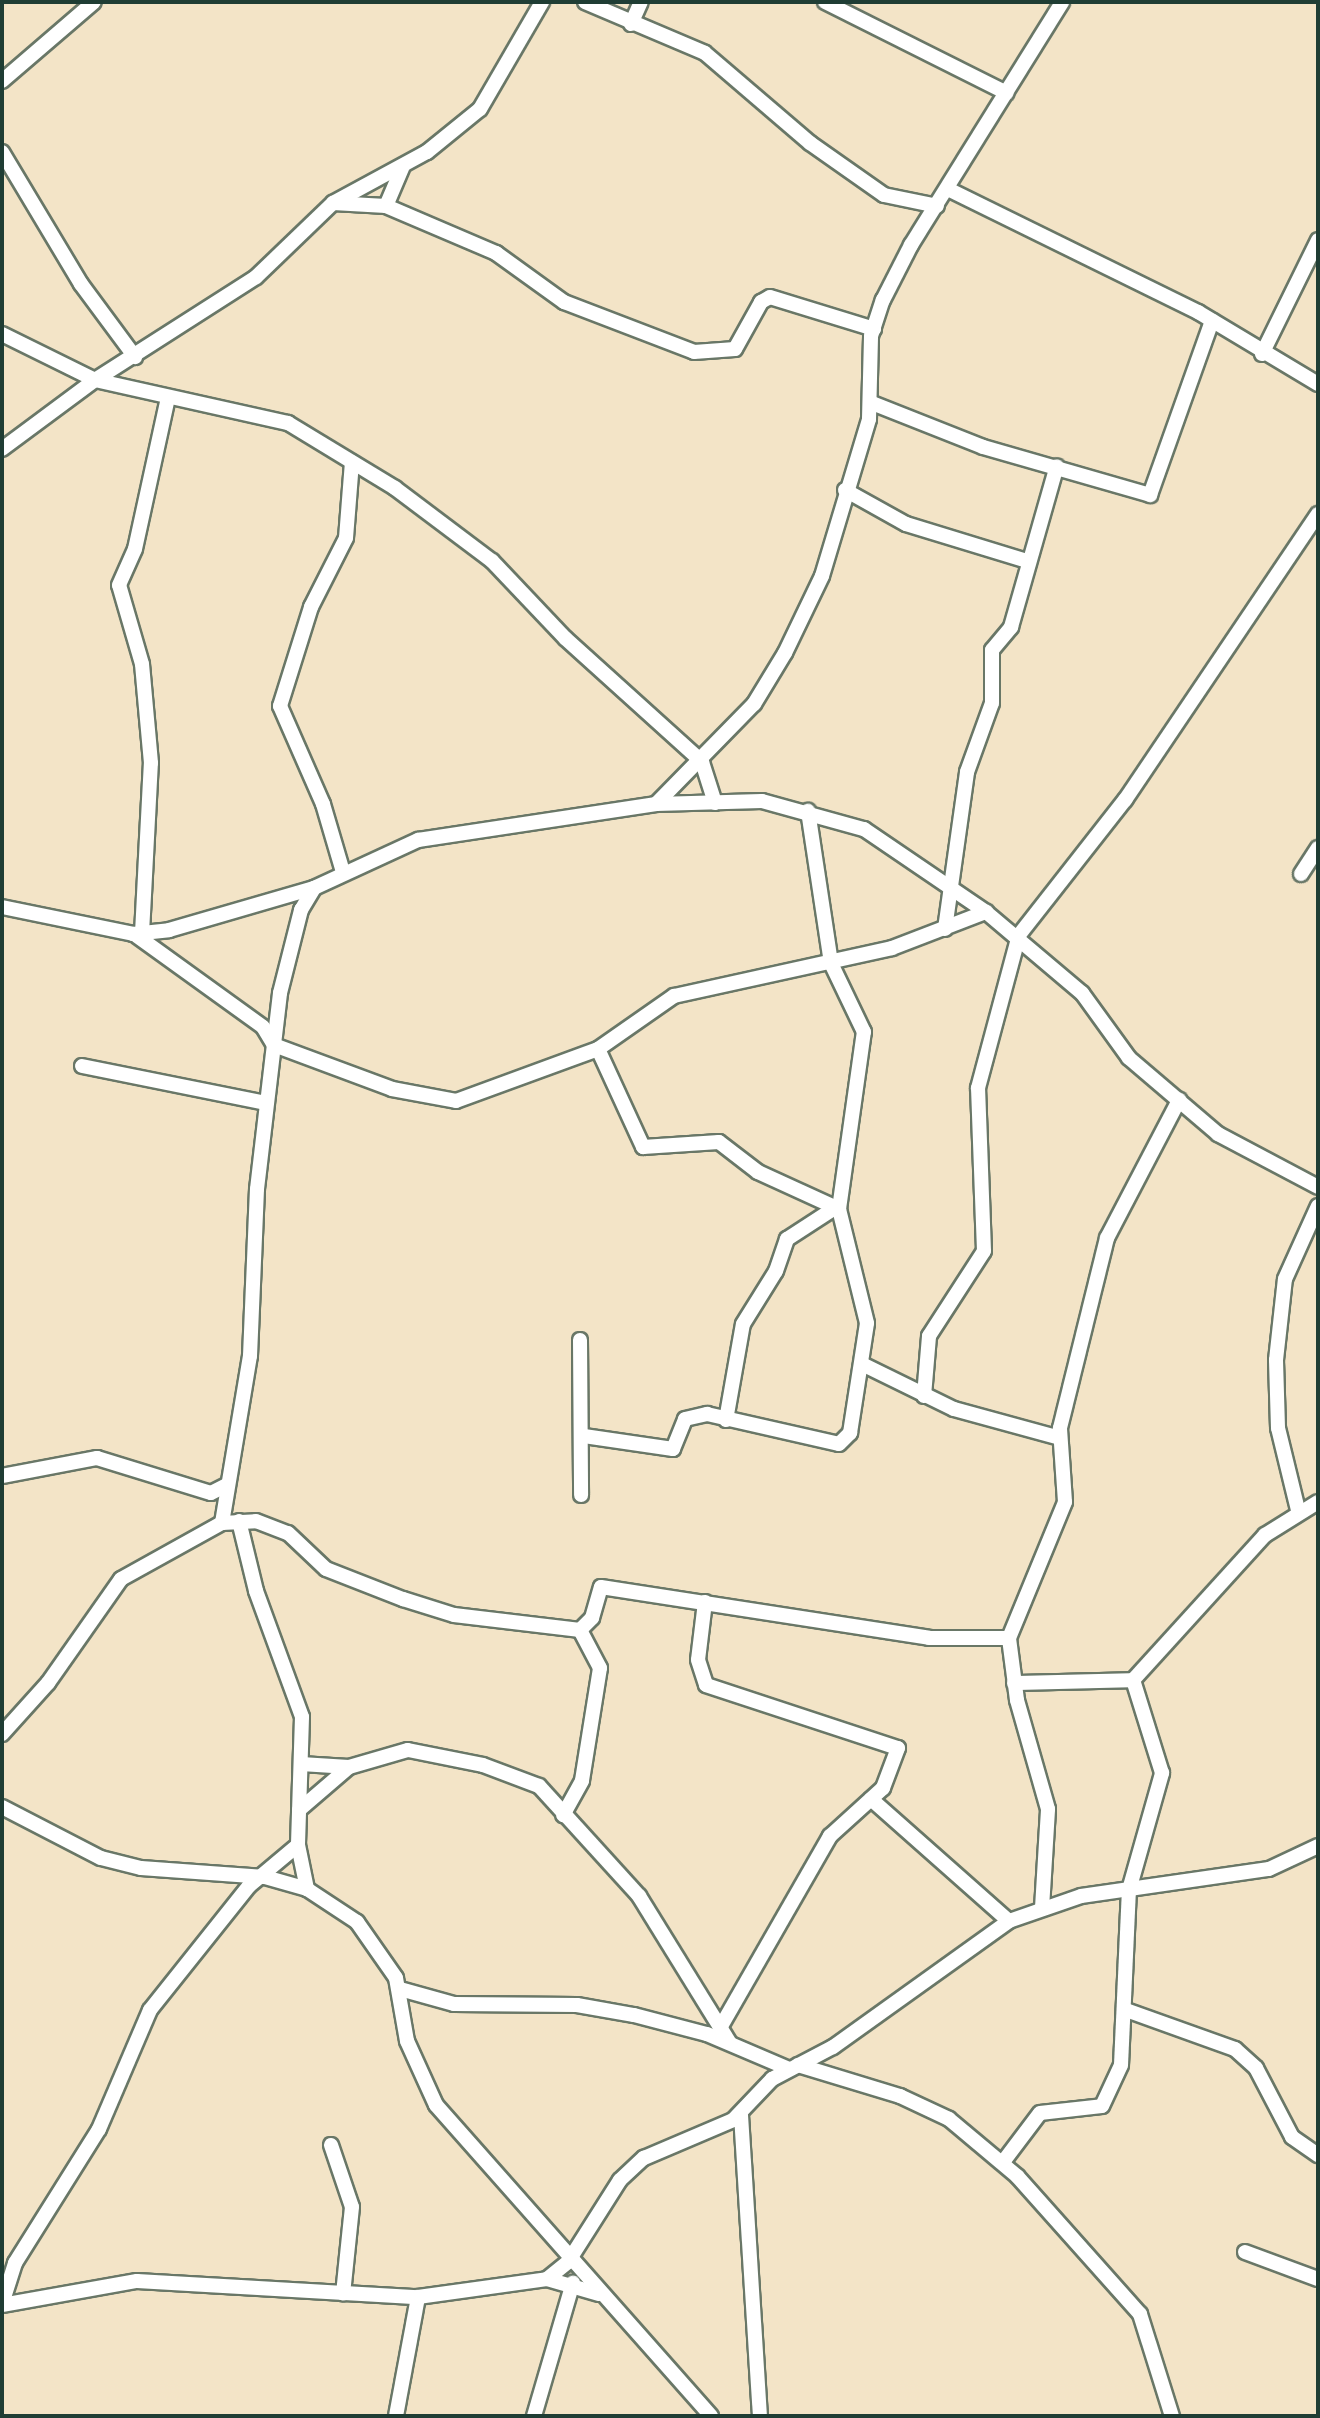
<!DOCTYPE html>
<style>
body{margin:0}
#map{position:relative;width:1320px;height:2418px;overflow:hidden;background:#f3e4c7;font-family:"Indie Flower",sans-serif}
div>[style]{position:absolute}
.roads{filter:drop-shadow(2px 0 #697767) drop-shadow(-2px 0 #697767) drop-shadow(0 2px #697767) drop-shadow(0 -2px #697767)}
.minor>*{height:14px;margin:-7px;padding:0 7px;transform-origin:7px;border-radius:7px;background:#fff}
span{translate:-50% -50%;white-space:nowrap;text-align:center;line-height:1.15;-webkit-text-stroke:7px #fcf5e5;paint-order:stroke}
.frame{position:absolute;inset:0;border:4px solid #1f3d34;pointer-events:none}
</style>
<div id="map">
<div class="roads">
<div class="minor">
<i style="left:585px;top:2px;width:130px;rotate:23deg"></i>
<i style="left:705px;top:53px;width:138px;rotate:40.6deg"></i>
<i style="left:810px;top:143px;width:90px;rotate:35.1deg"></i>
<i style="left:884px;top:195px;width:54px;rotate:11.7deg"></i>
<i style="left:825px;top:2px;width:203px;rotate:26.6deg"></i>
<i style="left:631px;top:24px;width:24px;rotate:-66deg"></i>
<i style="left:2px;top:81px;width:121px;rotate:-40.7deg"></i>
<i style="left:2px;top:152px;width:154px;rotate:59.1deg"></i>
<i style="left:81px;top:284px;width:91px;rotate:53.5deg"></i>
<i style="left:948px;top:189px;width:279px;rotate:26.2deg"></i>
<i style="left:1198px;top:312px;width:140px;rotate:31deg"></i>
<i style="left:333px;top:203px;width:53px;rotate:3.2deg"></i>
<i style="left:386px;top:206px;width:120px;rotate:23.1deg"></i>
<i style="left:496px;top:253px;width:84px;rotate:35.8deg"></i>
<i style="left:564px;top:302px;width:139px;rotate:21deg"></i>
<i style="left:694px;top:352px;width:41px;rotate:-4.2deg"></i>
<i style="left:735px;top:349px;width:54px;rotate:-61deg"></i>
<i style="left:761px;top:302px;width:10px;rotate:-29deg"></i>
<i style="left:770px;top:297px;width:109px;rotate:17.1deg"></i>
<i style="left:386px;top:206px;width:43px;rotate:-67deg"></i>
<i style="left:2px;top:334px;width:104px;rotate:26.3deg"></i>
<i style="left:95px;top:380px;width:198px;rotate:12.6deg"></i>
<i style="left:288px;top:423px;width:125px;rotate:31.3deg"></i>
<i style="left:395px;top:488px;width:121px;rotate:37deg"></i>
<i style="left:492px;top:561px;width:106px;rotate:46.5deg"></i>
<i style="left:565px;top:638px;width:185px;rotate:42.1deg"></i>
<i style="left:702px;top:762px;width:43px;rotate:72.4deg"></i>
<i style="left:1262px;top:354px;width:127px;rotate:-63.8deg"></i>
<i style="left:872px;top:403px;width:119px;rotate:21.6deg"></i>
<i style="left:983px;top:447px;width:174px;rotate:16deg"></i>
<i style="left:1150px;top:495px;width:185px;rotate:-70.4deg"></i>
<i style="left:2px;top:449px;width:116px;rotate:-36.6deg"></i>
<i style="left:95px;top:380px;width:191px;rotate:-32.6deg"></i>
<i style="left:256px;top:277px;width:107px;rotate:-43.9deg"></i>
<i style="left:333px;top:203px;width:107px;rotate:-28.5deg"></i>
<i style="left:427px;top:152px;width:68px;rotate:-39.1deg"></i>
<i style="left:480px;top:109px;width:124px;rotate:-59.9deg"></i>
<i style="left:845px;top:490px;width:70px;rotate:29.1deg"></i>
<i style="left:906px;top:524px;width:127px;rotate:17deg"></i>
<i style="left:656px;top:804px;width:140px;rotate:-45.6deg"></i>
<i style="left:754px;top:704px;width:60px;rotate:-58.7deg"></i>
<i style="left:785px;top:653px;width:85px;rotate:-64.3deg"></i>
<i style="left:822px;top:576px;width:164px;rotate:-73.3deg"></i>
<i style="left:869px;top:419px;width:83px;rotate:-88.6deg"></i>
<i style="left:871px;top:336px;width:38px;rotate:-72deg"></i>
<i style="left:883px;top:300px;width:62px;rotate:-63deg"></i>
<i style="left:911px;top:245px;width:286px;rotate:-58.1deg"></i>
<i style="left:343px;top:872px;width:71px;rotate:-106.4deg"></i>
<i style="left:323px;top:804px;width:107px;rotate:-113.7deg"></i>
<i style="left:280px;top:706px;width:104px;rotate:-72.6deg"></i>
<i style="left:311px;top:607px;width:77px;rotate:-63.1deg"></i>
<i style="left:346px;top:538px;width:76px;rotate:-85.5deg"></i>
<i style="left:1301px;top:874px;width:31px;rotate:-57deg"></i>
<i style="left:2px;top:907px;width:134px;rotate:11.6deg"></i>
<i style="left:133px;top:934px;width:36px;rotate:-6deg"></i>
<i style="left:169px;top:930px;width:151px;rotate:-16.2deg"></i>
<i style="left:314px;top:888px;width:115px;rotate:-24.8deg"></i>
<i style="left:418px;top:840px;width:241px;rotate:-8.6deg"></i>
<i style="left:656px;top:804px;width:106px;rotate:-1.6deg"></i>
<i style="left:762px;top:801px;width:106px;rotate:15.4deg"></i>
<i style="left:864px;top:829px;width:148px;rotate:34.2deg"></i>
<i style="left:986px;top:912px;width:126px;rotate:40.2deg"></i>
<i style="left:1082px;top:993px;width:80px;rotate:54.1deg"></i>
<i style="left:1129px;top:1058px;width:117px;rotate:40.5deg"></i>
<i style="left:1218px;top:1134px;width:113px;rotate:27.9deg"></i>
<i style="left:945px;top:929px;width:159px;rotate:-82deg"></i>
<i style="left:967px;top:772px;width:73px;rotate:-70.1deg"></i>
<i style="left:992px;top:703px;width:53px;rotate:-90deg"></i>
<i style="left:992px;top:650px;width:30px;rotate:-50deg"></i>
<i style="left:1011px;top:627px;width:167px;rotate:-74.1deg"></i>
<i style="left:142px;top:933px;width:170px;rotate:-87deg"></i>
<i style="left:151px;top:763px;width:99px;rotate:-95.2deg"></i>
<i style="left:142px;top:664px;width:82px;rotate:-106.2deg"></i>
<i style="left:119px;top:585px;width:39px;rotate:-66deg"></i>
<i style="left:135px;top:549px;width:155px;rotate:-77.7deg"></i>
<i style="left:137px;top:936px;width:155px;rotate:35.8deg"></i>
<i style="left:263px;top:1027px;width:21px;rotate:59deg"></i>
<i style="left:274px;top:1045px;width:126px;rotate:20.4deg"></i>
<i style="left:392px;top:1089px;width:65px;rotate:10.6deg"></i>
<i style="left:456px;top:1101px;width:151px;rotate:-20.1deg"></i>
<i style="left:598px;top:1049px;width:93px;rotate:-34.9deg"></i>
<i style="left:674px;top:996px;width:223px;rotate:-12.4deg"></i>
<i style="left:892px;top:948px;width:101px;rotate:-21deg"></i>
<i style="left:598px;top:1049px;width:108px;rotate:65.3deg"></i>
<i style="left:643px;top:1147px;width:76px;rotate:-3.8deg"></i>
<i style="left:719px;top:1142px;width:49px;rotate:37.6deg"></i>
<i style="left:758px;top:1172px;width:89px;rotate:24.6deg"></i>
<i style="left:82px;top:1066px;width:187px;rotate:11.4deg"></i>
<i style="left:580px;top:1340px;width:155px;rotate:89.6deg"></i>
<i style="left:864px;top:1365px;width:100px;rotate:26.1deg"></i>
<i style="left:954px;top:1409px;width:110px;rotate:15.3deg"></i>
<i style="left:924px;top:1396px;width:60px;rotate:-85.2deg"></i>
<i style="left:929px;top:1336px;width:101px;rotate:-57.1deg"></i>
<i style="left:984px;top:1251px;width:163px;rotate:-92.1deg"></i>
<i style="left:978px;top:1088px;width:158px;rotate:-75deg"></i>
<i style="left:1019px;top:935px;width:172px;rotate:-51.9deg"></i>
<i style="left:1125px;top:800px;width:345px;rotate:-56deg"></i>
<i style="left:726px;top:1420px;width:97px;rotate:-80deg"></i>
<i style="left:743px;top:1324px;width:62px;rotate:-58.1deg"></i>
<i style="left:776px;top:1271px;width:34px;rotate:-71deg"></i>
<i style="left:787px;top:1239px;width:57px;rotate:-32.9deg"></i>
<i style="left:584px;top:1436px;width:90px;rotate:8.3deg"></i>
<i style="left:673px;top:1449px;width:32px;rotate:-68deg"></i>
<i style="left:685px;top:1419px;width:23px;rotate:-13deg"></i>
<i style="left:707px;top:1414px;width:135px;rotate:12.8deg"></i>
<i style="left:839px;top:1444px;width:16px;rotate:-45deg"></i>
<i style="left:850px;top:1433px;width:111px;rotate:-81.2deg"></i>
<i style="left:867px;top:1323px;width:117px;rotate:-103.8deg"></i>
<i style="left:839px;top:1209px;width:179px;rotate:-82deg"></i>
<i style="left:864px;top:1032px;width:76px;rotate:-115.6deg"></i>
<i style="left:831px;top:963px;width:154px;rotate:-98.6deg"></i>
<i style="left:2px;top:1476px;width:97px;rotate:-10.7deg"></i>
<i style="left:97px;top:1458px;width:119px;rotate:17.1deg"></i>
<i style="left:211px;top:1493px;width:16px;rotate:-27deg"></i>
<i style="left:1298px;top:1510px;width:84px;rotate:-103.7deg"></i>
<i style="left:1278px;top:1428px;width:68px;rotate:-91.7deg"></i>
<i style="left:1276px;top:1360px;width:81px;rotate:-83.7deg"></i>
<i style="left:1285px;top:1279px;width:80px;rotate:-65.7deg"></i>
<i style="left:239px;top:1521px;width:72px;rotate:76.3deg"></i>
<i style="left:256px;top:1591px;width:134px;rotate:69.9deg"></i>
<i style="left:302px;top:1717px;width:128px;rotate:91.8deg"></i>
<i style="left:298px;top:1845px;width:45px;rotate:78.4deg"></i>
<i style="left:222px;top:1523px;width:169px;rotate:-80.5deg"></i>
<i style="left:250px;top:1356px;width:167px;rotate:-87.6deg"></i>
<i style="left:257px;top:1189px;width:197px;rotate:-83.3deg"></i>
<i style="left:280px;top:993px;width:86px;rotate:-75.8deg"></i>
<i style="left:301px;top:910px;width:26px;rotate:-59deg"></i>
<i style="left:705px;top:1602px;width:58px;rotate:96.9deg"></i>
<i style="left:698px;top:1660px;width:26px;rotate:72deg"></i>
<i style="left:706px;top:1685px;width:202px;rotate:18.2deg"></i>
<i style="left:898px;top:1748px;width:43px;rotate:110.6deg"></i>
<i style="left:883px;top:1788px;width:72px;rotate:137.8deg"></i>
<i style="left:830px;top:1836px;width:221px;rotate:119.8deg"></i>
<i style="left:580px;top:1630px;width:17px;rotate:-45deg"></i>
<i style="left:592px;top:1618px;width:32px;rotate:-74deg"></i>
<i style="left:601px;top:1587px;width:332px;rotate:8.8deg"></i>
<i style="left:929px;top:1638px;width:80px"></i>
<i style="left:1014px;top:1683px;width:119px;rotate:-1.4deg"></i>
<i style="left:1133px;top:1680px;width:196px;rotate:-47.7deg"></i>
<i style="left:1265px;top:1535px;width:62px;rotate:-31.9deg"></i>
<i style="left:2px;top:1734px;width:69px;rotate:-48deg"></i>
<i style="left:48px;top:1683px;width:127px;rotate:-54.9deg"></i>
<i style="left:121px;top:1579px;width:115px;rotate:-29deg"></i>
<i style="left:222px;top:1523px;width:34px;rotate:-3deg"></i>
<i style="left:256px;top:1521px;width:34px;rotate:21deg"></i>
<i style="left:288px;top:1533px;width:52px;rotate:43.5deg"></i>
<i style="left:326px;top:1569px;width:83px;rotate:21.3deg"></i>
<i style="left:403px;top:1599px;width:53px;rotate:17.4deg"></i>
<i style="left:454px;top:1615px;width:127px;rotate:6.8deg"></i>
<i style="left:580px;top:1630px;width:43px;rotate:62.2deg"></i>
<i style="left:600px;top:1668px;width:114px;rotate:99.1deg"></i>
<i style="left:582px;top:1781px;width:39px;rotate:119deg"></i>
<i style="left:301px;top:1764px;width:48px;rotate:3.6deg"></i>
<i style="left:349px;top:1767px;width:61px;rotate:-16.1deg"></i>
<i style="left:408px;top:1750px;width:76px;rotate:11.3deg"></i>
<i style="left:483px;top:1765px;width:60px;rotate:20.6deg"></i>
<i style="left:539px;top:1786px;width:149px;rotate:47.7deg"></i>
<i style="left:639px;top:1896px;width:172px;rotate:58.3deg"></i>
<i style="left:871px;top:1799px;width:184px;rotate:41.5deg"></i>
<i style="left:2px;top:1807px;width:111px;rotate:27.3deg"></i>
<i style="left:101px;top:1858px;width:41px;rotate:14deg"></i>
<i style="left:141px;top:1868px;width:124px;rotate:4.2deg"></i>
<i style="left:265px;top:1877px;width:44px;rotate:15.9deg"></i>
<i style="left:307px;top:1889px;width:60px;rotate:33.4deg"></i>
<i style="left:357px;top:1922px;width:68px;rotate:55.1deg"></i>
<i style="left:396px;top:1978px;width:64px;rotate:80.1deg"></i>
<i style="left:407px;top:2041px;width:70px;rotate:65.6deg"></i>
<i style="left:436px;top:2105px;width:415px;rotate:48.5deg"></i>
<i style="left:299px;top:1810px;width:66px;rotate:-40.7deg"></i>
<i style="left:1042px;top:1908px;width:99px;rotate:-86.5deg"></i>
<i style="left:1048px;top:1809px;width:113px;rotate:-105.9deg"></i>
<i style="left:1017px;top:1700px;width:63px;rotate:-97.4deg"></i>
<i style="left:1009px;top:1638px;width:147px;rotate:-67.6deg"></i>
<i style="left:1065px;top:1502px;width:74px;rotate:-93.9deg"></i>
<i style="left:1060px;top:1428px;width:196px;rotate:-76.1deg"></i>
<i style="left:1107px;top:1238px;width:156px;rotate:-62.4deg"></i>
<i style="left:400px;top:1989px;width:56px;rotate:15.5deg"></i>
<i style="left:454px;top:2004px;width:123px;rotate:0.5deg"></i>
<i style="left:577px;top:2005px;width:58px;rotate:10deg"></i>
<i style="left:634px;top:2015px;width:75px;rotate:14.6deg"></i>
<i style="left:707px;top:2034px;width:89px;rotate:23.1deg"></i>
<i style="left:1126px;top:2010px;width:116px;rotate:19.7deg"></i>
<i style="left:1235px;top:2049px;width:28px;rotate:42deg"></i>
<i style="left:1256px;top:2068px;width:78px;rotate:62.4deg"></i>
<i style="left:1292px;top:2137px;width:32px;rotate:35deg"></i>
<i style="left:798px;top:2065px;width:107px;rotate:16.9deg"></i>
<i style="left:900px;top:2096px;width:54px;rotate:25.1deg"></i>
<i style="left:949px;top:2119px;width:89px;rotate:40deg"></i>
<i style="left:1017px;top:2176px;width:185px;rotate:48.3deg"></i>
<i style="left:1140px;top:2314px;width:107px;rotate:72.6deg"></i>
<i style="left:741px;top:2115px;width:302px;rotate:86.4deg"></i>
<i style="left:331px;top:2145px;width:65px;rotate:71.3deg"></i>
<i style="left:352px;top:2207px;width:87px;rotate:95.9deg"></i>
<i style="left:1003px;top:2162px;width:61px;rotate:-52.9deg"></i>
<i style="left:1040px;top:2113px;width:62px;rotate:-6.4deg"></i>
<i style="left:1102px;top:2106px;width:45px;rotate:-65.1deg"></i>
<i style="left:1121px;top:2065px;width:175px;rotate:-87.4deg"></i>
<i style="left:1129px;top:1890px;width:122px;rotate:-74.2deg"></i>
<i style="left:1162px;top:1773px;width:97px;rotate:-107.3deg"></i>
<i style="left:1245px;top:2252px;width:78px;rotate:20.3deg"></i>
<i style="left:547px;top:2279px;width:27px;rotate:-39deg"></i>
<i style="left:568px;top:2262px;width:97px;rotate:-57.6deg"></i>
<i style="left:620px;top:2180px;width:33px;rotate:-43deg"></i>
<i style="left:644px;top:2158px;width:97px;rotate:-23.1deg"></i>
<i style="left:733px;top:2120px;width:57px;rotate:-46.4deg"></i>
<i style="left:772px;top:2079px;width:69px;rotate:-27.7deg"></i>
<i style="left:833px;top:2047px;width:216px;rotate:-35.6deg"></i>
<i style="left:1009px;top:1921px;width:76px;rotate:-19.1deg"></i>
<i style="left:1081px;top:1896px;width:190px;rotate:-8.2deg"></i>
<i style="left:1269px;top:1869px;width:54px;rotate:-25.1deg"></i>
<i style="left:2px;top:2304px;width:43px;rotate:-72.4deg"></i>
<i style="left:15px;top:2263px;width:158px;rotate:-57.9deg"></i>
<i style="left:99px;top:2129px;width:129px;rotate:-66.8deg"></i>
<i style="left:150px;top:2010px;width:159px;rotate:-51.4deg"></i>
<i style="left:249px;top:1886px;width:64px;rotate:-39.9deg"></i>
<i style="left:2px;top:2305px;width:137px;rotate:-10.1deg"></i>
<i style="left:137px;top:2281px;width:281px;rotate:3.3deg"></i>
<i style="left:418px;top:2297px;width:130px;rotate:-7.9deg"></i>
<i style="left:547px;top:2279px;width:54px;rotate:16.1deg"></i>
<i style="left:396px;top:2416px;width:121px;rotate:-79.5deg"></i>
<i style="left:534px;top:2416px;width:139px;rotate:-73.7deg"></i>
</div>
</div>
<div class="frame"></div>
</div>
